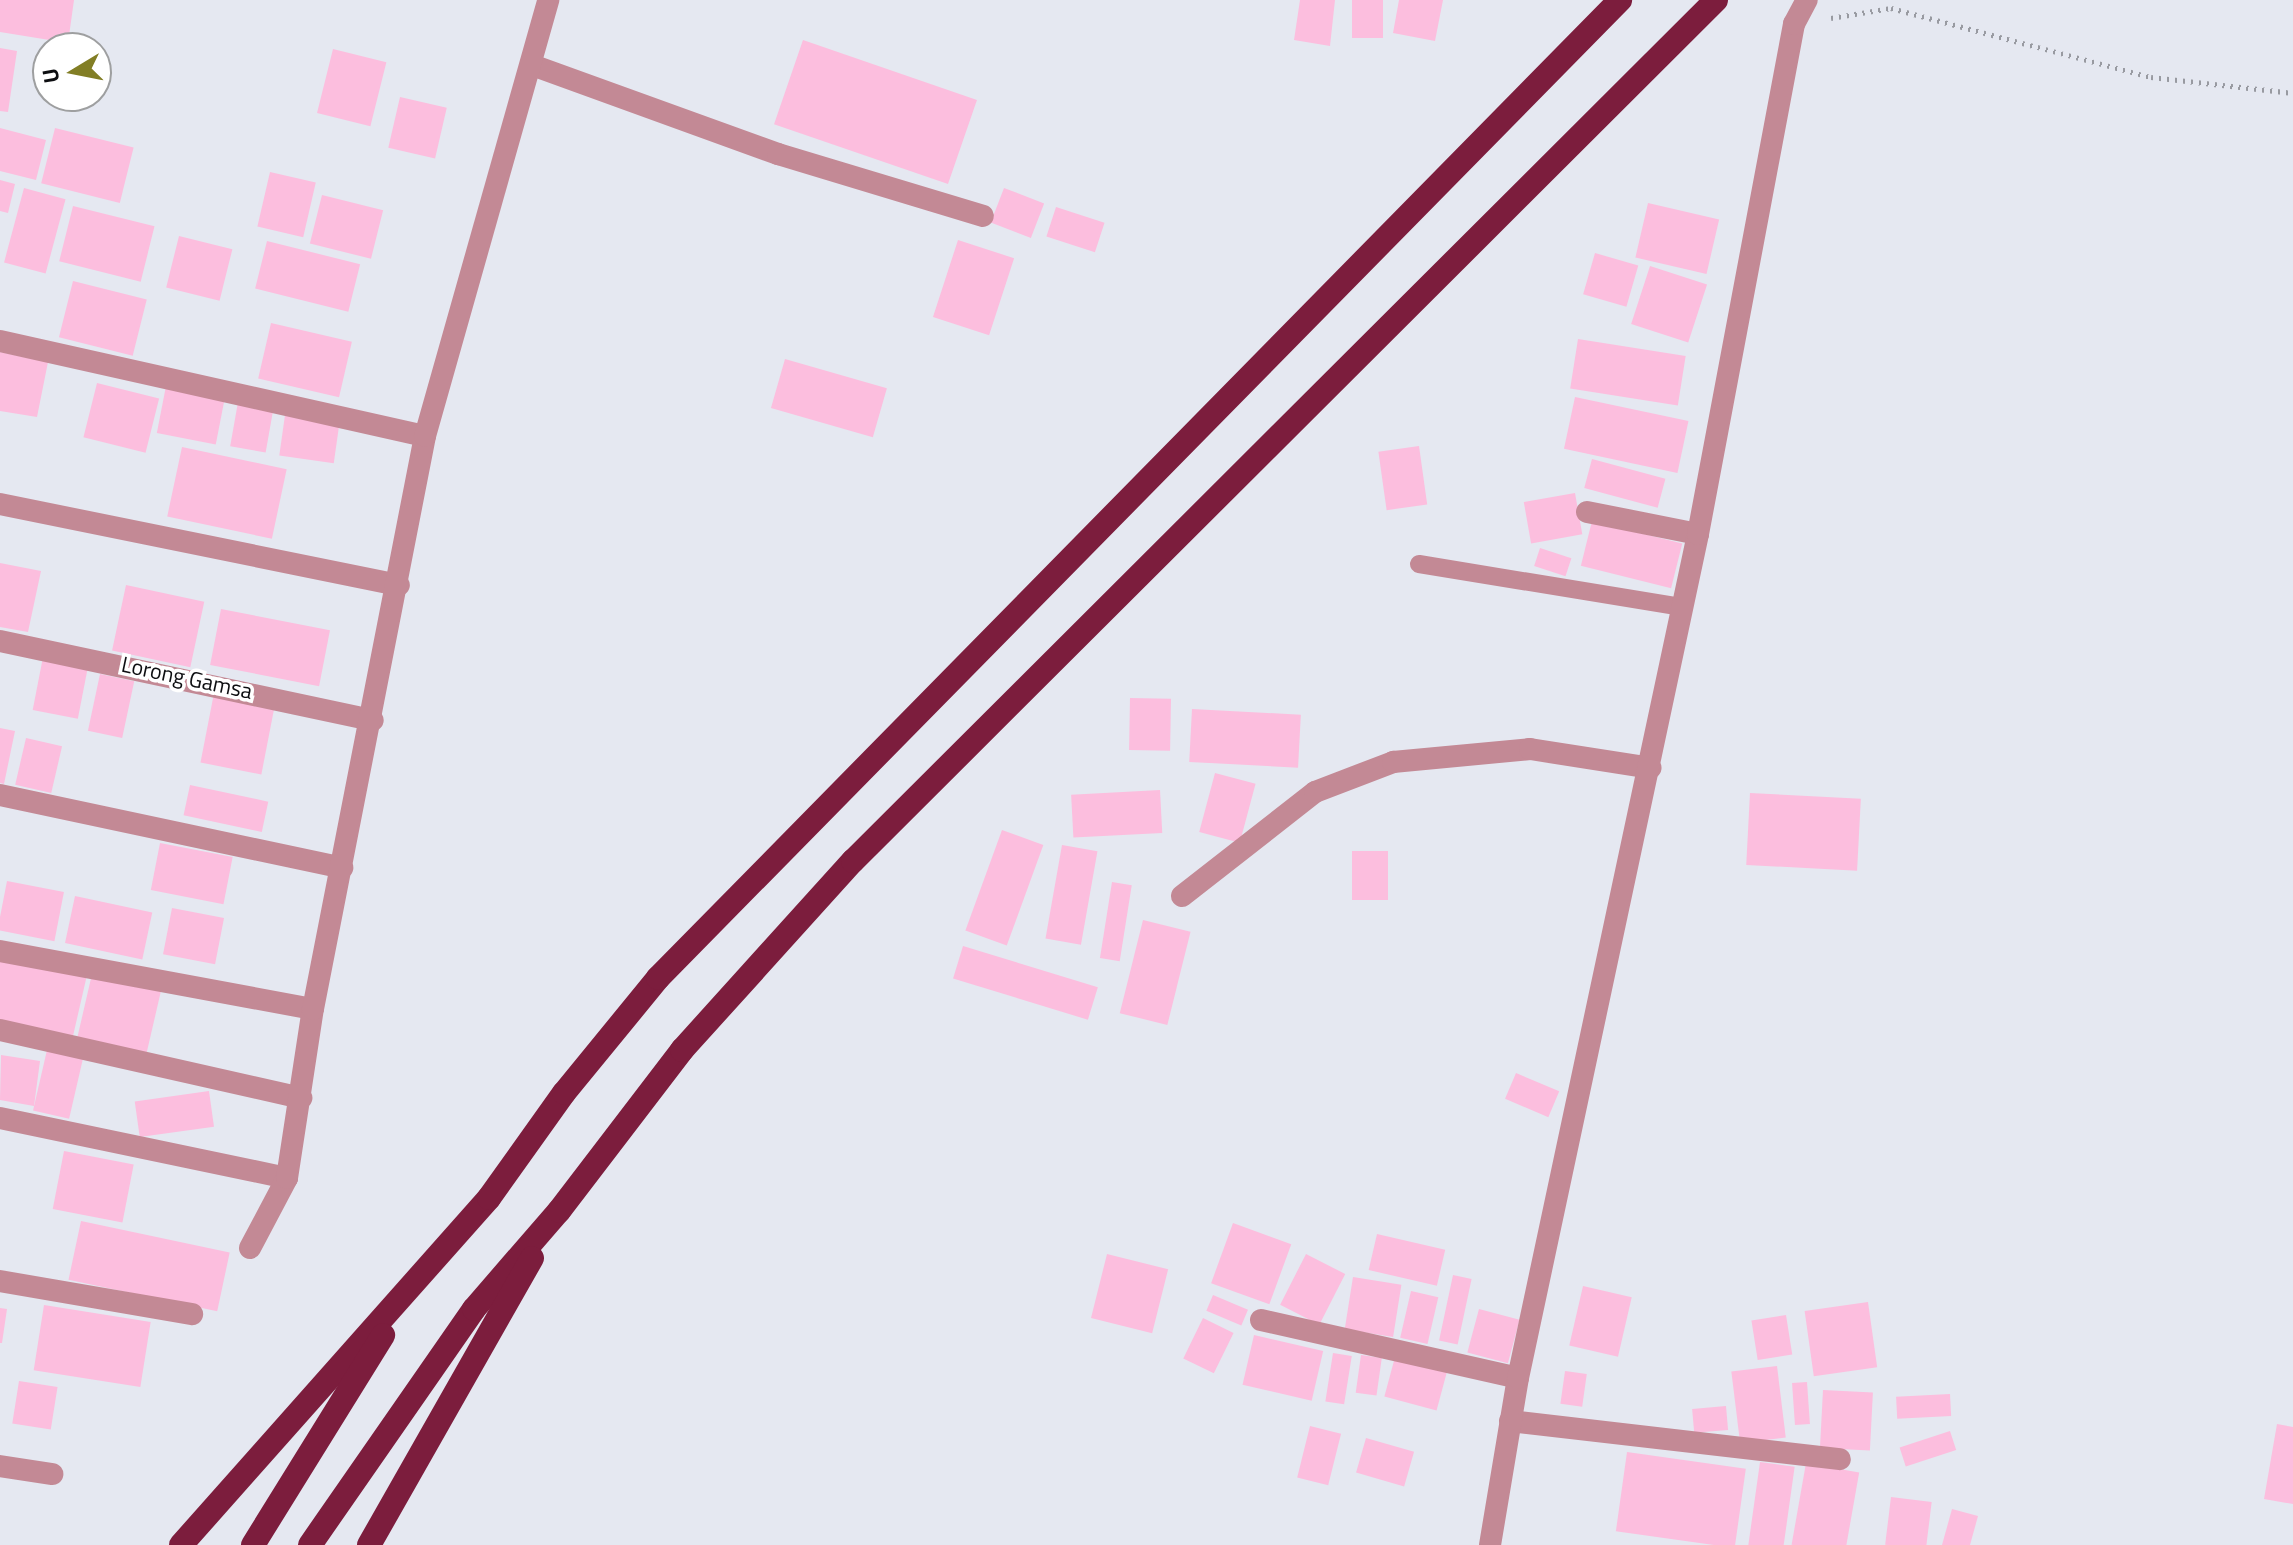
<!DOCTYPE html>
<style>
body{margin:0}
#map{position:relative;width:2293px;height:1545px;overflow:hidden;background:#e5e8f1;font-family:"Titillium Web",sans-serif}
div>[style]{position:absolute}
.building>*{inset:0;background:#fcbede;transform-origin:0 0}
.path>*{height:5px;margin-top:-2.5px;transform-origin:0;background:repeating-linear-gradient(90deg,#989aa1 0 2px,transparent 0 8px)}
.service>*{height:18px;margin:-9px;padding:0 9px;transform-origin:9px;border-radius:9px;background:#c38995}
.minor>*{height:22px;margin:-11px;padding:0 11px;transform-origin:11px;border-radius:11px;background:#c38995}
.motorway>*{height:24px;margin:-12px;padding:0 12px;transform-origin:12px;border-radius:12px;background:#7c1d3d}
span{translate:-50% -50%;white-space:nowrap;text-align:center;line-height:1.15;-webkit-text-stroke:7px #fff;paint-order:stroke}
.street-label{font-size:22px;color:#0d0e11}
.north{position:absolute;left:32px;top:32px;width:80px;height:80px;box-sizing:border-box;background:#fff;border:2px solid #9e9fa0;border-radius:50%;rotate:260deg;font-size:22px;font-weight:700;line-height:32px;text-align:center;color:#0d0e11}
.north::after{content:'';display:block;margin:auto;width:28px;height:36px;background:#827e25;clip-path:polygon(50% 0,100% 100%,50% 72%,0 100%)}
</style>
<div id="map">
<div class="building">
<i style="clip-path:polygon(0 0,74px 0,68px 43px,0 32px)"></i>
<i style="clip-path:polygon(1300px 0,1335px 0,1330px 46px,1294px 40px)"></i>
<i style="left:1352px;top:0;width:31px;height:38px"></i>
<i style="clip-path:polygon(1399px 0,1443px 0,1435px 41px,1393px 33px)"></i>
<i style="left:803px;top:40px;width:184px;height:89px;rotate:19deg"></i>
<i style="clip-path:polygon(0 48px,17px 51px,8px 112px,0 111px)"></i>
<i style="left:333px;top:49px;width:55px;height:66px;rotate:14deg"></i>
<i style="left:400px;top:97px;width:48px;height:52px;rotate:13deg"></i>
<i style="clip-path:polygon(0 128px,46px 140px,36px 180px,0 171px)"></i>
<i style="left:55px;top:128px;width:81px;height:57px;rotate:14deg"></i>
<i style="left:270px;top:172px;width:47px;height:56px;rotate:13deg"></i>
<i style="clip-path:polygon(0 180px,15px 184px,8px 213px,0 211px)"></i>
<i style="left:24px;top:188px;width:43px;height:77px;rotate:15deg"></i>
<i style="left:1004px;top:188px;width:43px;height:37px;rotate:21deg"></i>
<i style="left:322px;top:195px;width:63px;height:50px;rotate:14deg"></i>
<i style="left:1648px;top:203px;width:73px;height:56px;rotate:13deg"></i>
<i style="left:73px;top:206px;width:84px;height:57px;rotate:14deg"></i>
<i style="left:1056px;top:207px;width:51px;height:31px;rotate:18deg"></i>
<i style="left:179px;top:236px;width:55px;height:53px;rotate:14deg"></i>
<i style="left:958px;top:240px;width:59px;height:81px;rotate:18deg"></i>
<i style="left:267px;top:241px;width:96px;height:49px;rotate:14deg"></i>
<i style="left:1595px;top:253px;width:45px;height:43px;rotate:16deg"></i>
<i style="left:1650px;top:266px;width:60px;height:61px;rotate:18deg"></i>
<i style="left:73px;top:281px;width:76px;height:58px;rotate:14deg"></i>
<i style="left:271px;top:323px;width:83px;height:57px;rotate:13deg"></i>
<i style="left:1578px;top:339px;width:109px;height:50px;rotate:9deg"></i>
<i style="clip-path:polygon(0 352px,48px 362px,37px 417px,0 411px)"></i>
<i style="left:785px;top:359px;width:106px;height:51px;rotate:16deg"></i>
<i style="left:97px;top:383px;width:64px;height:56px;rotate:14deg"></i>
<i style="left:166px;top:386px;width:60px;height:48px;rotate:11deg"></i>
<i style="left:1575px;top:397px;width:116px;height:53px;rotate:12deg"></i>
<i style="left:238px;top:402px;width:36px;height:45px;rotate:10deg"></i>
<i style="left:285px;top:415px;width:55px;height:41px;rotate:8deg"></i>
<i style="left:1419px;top:446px;width:59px;height:41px;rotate:82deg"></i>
<i style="left:182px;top:447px;width:107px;height:71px;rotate:12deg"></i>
<i style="left:1592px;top:459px;width:76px;height:30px;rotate:15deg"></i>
<i style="left:1575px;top:493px;width:42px;height:52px;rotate:80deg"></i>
<i style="left:1592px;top:521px;width:93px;height:46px;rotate:14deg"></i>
<i style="left:1540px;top:548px;width:33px;height:19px;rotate:18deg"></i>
<i style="clip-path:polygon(0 563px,41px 571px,28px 632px,0 627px)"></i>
<i style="left:126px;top:585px;width:80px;height:67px;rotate:12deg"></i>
<i style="left:221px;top:609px;width:111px;height:57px;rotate:11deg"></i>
<i style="left:43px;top:657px;width:46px;height:54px;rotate:11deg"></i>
<i style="left:100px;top:674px;width:35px;height:58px;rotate:12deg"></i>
<i style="left:215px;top:688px;width:62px;height:76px;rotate:11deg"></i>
<i style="left:1130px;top:698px;width:41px;height:52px;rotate:1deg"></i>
<i style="left:1192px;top:709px;width:109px;height:53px;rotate:3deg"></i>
<i style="clip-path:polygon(0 728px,15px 731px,4px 784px,0 783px)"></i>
<i style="left:26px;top:738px;width:37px;height:48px;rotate:13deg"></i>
<i style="left:1215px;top:773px;width:42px;height:61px;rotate:15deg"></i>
<i style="left:190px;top:785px;width:80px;height:31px;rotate:12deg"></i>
<i style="left:1160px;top:790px;width:43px;height:89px;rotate:87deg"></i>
<i style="left:1750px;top:793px;width:111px;height:72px;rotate:3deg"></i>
<i style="left:1002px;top:830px;width:44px;height:107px;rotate:20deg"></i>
<i style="left:160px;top:843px;width:74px;height:48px;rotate:11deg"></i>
<i style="left:1062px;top:845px;width:36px;height:95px;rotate:10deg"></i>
<i style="left:1352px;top:851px;width:36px;height:49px"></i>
<i style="left:7px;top:881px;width:58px;height:50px;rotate:11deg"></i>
<i style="left:1112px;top:882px;width:20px;height:77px;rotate:9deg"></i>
<i style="left:75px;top:896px;width:79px;height:48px;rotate:12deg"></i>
<i style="left:172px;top:908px;width:53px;height:47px;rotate:11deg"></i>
<i style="left:1143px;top:920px;width:49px;height:96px;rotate:14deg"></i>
<i style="left:963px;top:946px;width:141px;height:34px;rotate:17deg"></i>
<i style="clip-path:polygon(0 956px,87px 975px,73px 1036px,0 1024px)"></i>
<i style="left:92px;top:974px;width:71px;height:65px;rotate:13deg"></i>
<i style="left:47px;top:1050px;width:37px;height:62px;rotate:13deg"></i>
<i style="clip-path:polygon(1px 1055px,40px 1061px,34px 1106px,0 1100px)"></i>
<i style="left:1516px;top:1073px;width:47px;height:28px;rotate:23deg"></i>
<i style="left:209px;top:1091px;width:36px;height:75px;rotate:82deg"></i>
<i style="left:64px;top:1151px;width:71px;height:59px;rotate:11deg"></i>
<i style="left:81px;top:1221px;width:152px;height:60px;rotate:12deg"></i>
<i style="left:1233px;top:1223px;width:62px;height:64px;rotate:20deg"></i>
<i style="left:1377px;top:1234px;width:70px;height:37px;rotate:13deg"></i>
<i style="left:1107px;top:1254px;width:63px;height:66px;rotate:14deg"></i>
<i style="left:1306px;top:1254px;width:44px;height:57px;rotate:27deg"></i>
<i style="left:1453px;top:1275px;width:19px;height:67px;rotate:12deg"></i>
<i style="left:1353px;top:1277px;width:49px;height:53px;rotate:9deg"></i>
<i style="left:1583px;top:1286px;width:50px;height:61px;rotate:13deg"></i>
<i style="left:1411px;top:1291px;width:28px;height:48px;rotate:13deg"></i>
<i style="left:1213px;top:1295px;width:38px;height:17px;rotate:23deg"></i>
<i style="left:1868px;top:1302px;width:66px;height:64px;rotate:82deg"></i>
<i style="left:44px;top:1305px;width:108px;height:66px;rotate:9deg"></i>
<i style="clip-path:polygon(0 1308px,7px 1309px,2px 1343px,0 1343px)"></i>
<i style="left:1479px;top:1309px;width:42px;height:45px;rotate:15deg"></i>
<i style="left:1786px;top:1315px;width:40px;height:35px;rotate:81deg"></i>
<i style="left:1203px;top:1318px;width:34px;height:45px;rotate:26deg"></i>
<i style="left:1254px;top:1335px;width:71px;height:51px;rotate:13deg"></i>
<i style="left:1333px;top:1353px;width:19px;height:49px;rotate:9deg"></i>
<i style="left:1361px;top:1355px;width:21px;height:38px;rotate:8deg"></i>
<i style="left:1395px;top:1357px;width:54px;height:41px;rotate:15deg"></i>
<i style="left:1777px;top:1366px;width:72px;height:46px;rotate:83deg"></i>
<i style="left:1565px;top:1371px;width:22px;height:33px;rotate:8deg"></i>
<i style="left:19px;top:1381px;width:39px;height:43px;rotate:9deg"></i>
<i style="left:1807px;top:1382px;width:42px;height:15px;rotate:86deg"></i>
<i style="left:1823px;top:1390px;width:50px;height:58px;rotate:3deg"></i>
<i style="left:1950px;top:1394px;width:22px;height:54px;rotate:87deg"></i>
<i style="left:1726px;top:1406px;width:24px;height:34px;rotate:85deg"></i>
<i style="clip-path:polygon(2277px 1424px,2293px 1427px,2293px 1504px,2264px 1499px)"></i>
<i style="left:1310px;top:1426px;width:32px;height:53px;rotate:14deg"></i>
<i style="left:1950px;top:1431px;width:20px;height:53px;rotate:72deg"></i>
<i style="left:1366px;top:1438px;width:50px;height:36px;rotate:16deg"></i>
<i style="left:1627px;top:1452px;width:120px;height:80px;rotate:8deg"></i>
<i style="left:1760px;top:1462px;width:35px;height:84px;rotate:8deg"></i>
<i style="left:1806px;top:1463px;width:54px;height:83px;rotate:10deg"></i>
<i style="left:1891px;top:1497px;width:41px;height:48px;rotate:7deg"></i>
<i style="clip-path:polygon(1952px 1509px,1978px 1516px,1970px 1545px,1942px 1545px)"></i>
</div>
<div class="path">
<i style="left:1831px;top:18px;width:61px;rotate:-9.5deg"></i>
<i style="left:1891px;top:8px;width:269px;rotate:14.9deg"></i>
<i style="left:2151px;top:77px;width:143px;rotate:6.4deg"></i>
</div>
<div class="service">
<i style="left:1419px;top:564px;width:267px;rotate:9.3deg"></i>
</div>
<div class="minor">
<i style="left:532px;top:65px;width:262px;rotate:19.9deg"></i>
<i style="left:778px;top:154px;width:214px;rotate:16.8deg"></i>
<i style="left:0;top:341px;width:435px;rotate:12.6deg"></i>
<i style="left:0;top:504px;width:407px;rotate:11.5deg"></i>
<i style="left:1587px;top:512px;width:113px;rotate:11.2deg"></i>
<i style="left:0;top:641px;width:381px;rotate:12deg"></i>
<i style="left:0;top:795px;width:350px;rotate:12deg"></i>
<i style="left:1182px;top:896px;width:169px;rotate:-38deg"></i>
<i style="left:1315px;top:792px;width:84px;rotate:-21deg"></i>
<i style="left:1393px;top:762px;width:138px;rotate:-5.4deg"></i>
<i style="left:1530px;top:749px;width:122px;rotate:8.9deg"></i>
<i style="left:0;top:951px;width:318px;rotate:10.5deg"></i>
<i style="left:0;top:1030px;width:309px;rotate:12.7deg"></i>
<i style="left:0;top:1118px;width:293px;rotate:11.8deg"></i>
<i style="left:250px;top:1248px;width:79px;rotate:-62.1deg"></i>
<i style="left:287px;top:1178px;width:171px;rotate:-81.3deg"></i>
<i style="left:313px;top:1009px;width:584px;rotate:-78.94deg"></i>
<i style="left:425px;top:436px;width:453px;rotate:-74.2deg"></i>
<i style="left:0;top:1281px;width:195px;rotate:9.8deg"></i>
<i style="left:1261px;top:1320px;width:263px;rotate:12.7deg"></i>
<i style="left:1510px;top:1421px;width:332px;rotate:6.6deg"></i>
<i style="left:0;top:1466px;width:53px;rotate:8.7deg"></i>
<i style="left:1490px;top:1545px;width:169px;rotate:-80.5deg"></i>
<i style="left:1518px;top:1378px;width:863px;rotate:-77.96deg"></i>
<i style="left:1698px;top:534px;width:519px;rotate:-79.34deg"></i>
<i style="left:1794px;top:24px;width:27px;rotate:-62deg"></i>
</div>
<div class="motorway">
<i style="left:181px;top:1545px;width:464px;rotate:-48.4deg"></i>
<i style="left:489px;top:1198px;width:129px;rotate:-54.5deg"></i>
<i style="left:564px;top:1093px;width:149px;rotate:-50.7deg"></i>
<i style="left:658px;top:978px;width:1372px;rotate:-45.47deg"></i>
<i style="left:253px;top:1545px;width:247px;rotate:-58.2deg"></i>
<i style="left:310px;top:1545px;width:287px;rotate:-55.2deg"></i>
<i style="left:474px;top:1309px;width:130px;rotate:-49.1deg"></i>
<i style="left:559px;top:1211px;width:203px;rotate:-52.6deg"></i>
<i style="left:682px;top:1050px;width:255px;rotate:-47.9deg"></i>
<i style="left:853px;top:861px;width:1219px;rotate:-44.93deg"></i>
<i style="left:369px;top:1545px;width:330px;rotate:-60.4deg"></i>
</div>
<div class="street-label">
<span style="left:187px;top:678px;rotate:12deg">Lorong Gamsa</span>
</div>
<div class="north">U</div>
</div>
